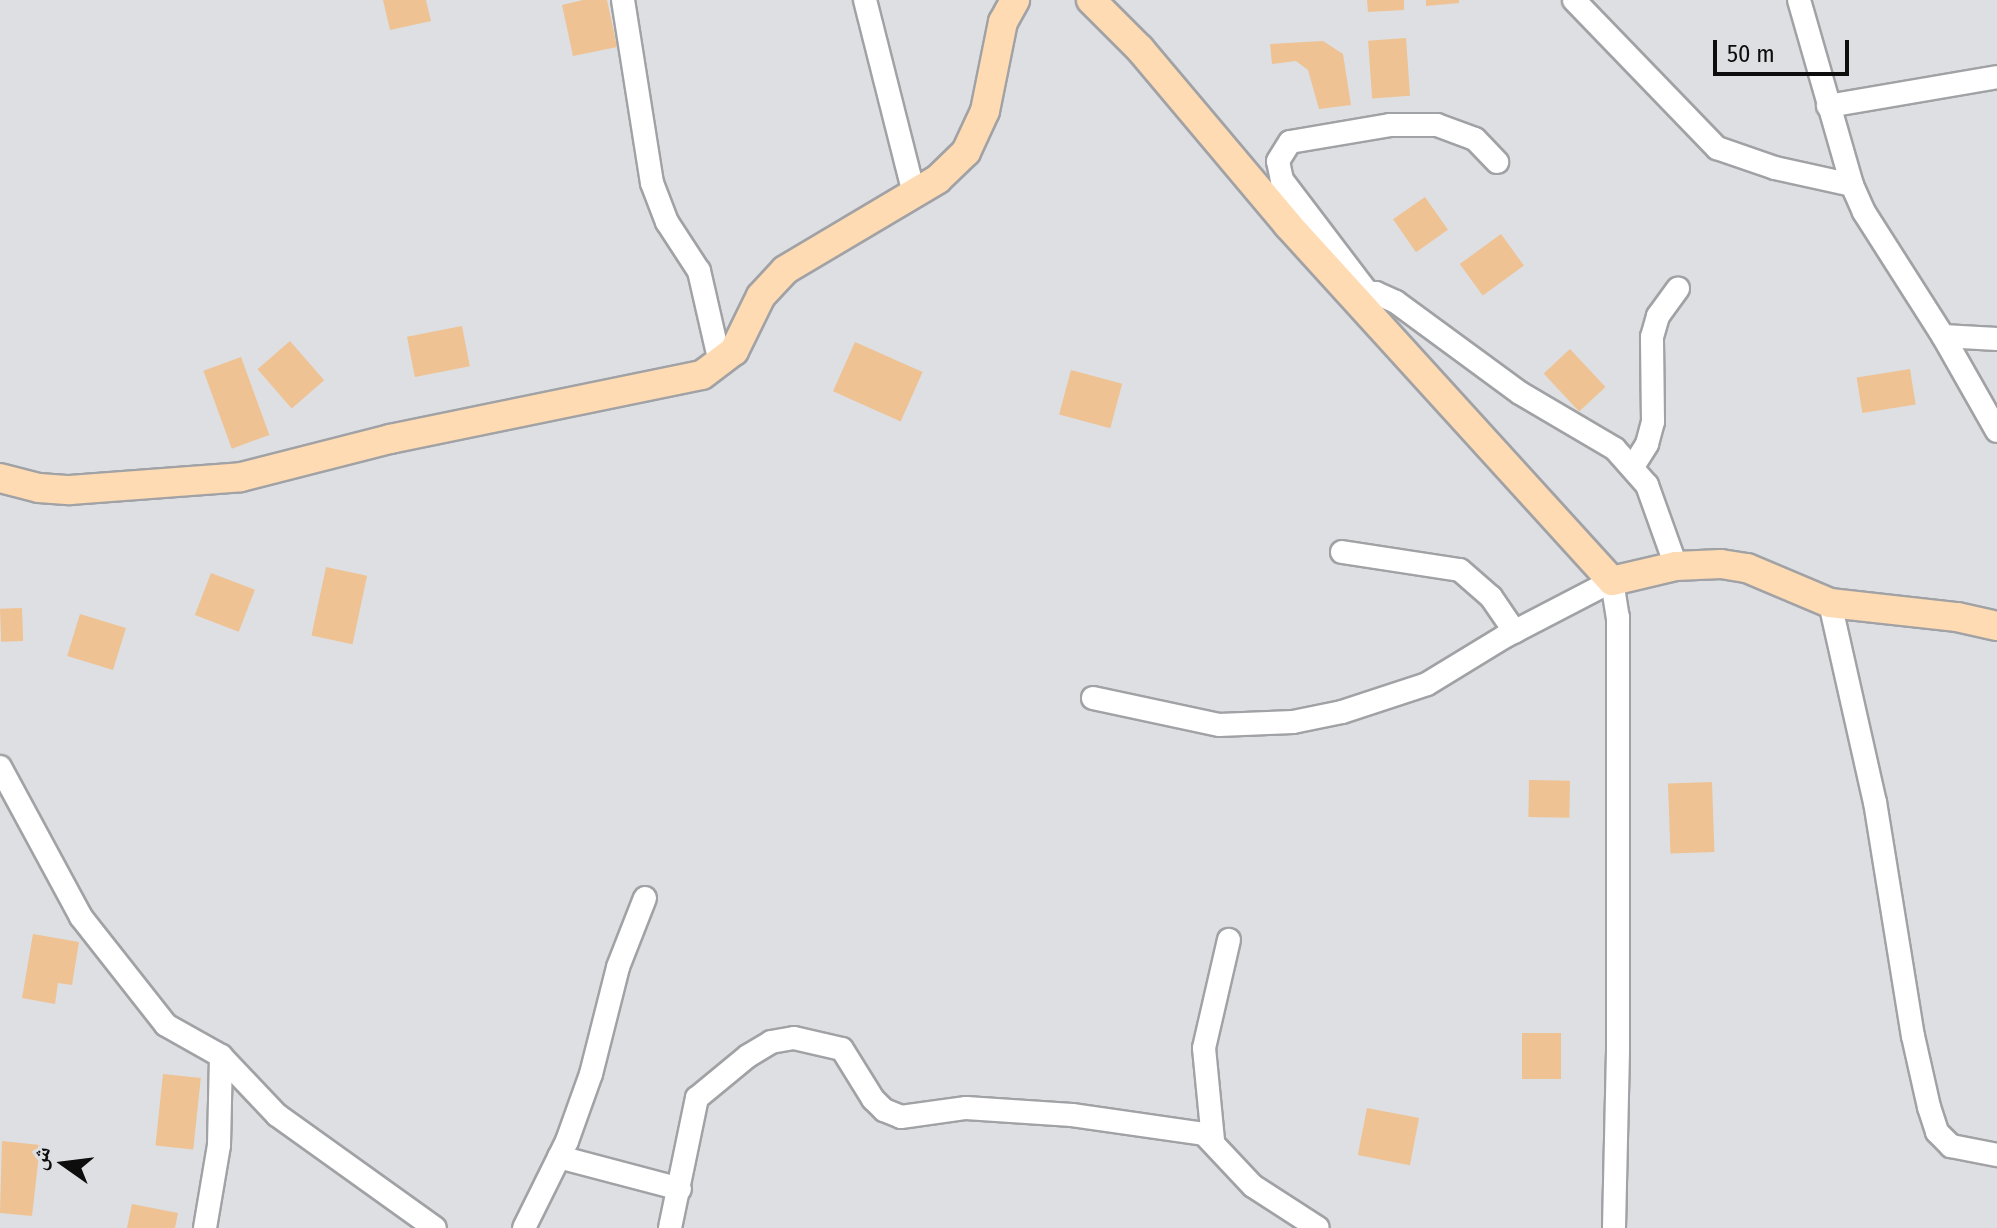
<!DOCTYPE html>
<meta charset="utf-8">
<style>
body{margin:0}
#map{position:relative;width:1997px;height:1228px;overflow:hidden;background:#dedfe2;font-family:"Fira Sans Condensed","Noto Naskh Arabic",sans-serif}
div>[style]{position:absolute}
.building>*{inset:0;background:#eec293;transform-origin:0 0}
.roads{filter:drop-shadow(2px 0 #a1a2a5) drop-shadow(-2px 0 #a1a2a5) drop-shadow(0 2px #a1a2a5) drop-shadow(0 -2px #a1a2a5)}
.minor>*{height:22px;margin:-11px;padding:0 11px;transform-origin:11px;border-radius:11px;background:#fff}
.major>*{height:28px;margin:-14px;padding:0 14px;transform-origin:14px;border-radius:14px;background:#fedbb3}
span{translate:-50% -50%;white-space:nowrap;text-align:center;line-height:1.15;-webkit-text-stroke:7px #dedfe2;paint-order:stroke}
.north{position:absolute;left:24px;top:1124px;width:80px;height:80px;-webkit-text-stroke:6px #dedfe2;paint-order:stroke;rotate:284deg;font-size:22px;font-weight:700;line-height:32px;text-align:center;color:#0d0d0e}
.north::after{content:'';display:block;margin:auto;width:28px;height:36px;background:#0d0d0e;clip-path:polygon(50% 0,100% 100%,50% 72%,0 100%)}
.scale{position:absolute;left:1713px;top:40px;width:136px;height:36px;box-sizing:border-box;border:4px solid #0d0d0e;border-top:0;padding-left:10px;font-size:24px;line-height:28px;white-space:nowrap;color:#0d0d0e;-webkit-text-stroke:6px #dedfe2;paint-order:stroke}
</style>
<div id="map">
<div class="building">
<i style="clip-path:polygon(383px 0,426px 0,431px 21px,390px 30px)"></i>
<i style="clip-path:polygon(583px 0,607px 0,617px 47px,573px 56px,562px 5px)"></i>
<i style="clip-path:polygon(1367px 0,1404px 0,1404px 10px,1368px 12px)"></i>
<i style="clip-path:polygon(1426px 0,1459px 0,1459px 3px,1426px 6px)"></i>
<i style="left:1406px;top:38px;width:58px;height:38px;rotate:86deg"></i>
<i style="clip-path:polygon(1323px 41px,1343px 54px,1351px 105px,1319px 109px,1308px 70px,1296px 61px,1272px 64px,1270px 44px)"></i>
<i style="left:1425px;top:197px;width:40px;height:39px;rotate:55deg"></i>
<i style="left:1501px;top:234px;width:39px;height:51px;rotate:54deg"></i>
<i style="left:462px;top:326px;width:41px;height:56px;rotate:79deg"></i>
<i style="left:290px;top:341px;width:52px;height:43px;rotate:49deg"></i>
<i style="left:855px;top:342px;width:74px;height:54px;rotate:24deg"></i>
<i style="left:1570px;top:349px;width:52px;height:36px;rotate:47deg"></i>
<i style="left:241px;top:357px;width:83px;height:40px;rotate:70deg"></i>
<i style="left:1910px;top:369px;width:36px;height:54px;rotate:81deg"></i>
<i style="left:1071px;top:370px;width:53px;height:46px;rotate:15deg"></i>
<i style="left:326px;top:567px;width:42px;height:70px;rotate:12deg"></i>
<i style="left:211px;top:573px;width:47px;height:45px;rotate:21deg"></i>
<i style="left:22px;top:608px;width:33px;height:22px;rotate:88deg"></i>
<i style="left:80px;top:614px;width:48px;height:44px;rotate:17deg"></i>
<i style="left:1529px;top:780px;width:41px;height:37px;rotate:1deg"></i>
<i style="left:1712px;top:782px;width:70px;height:44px;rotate:88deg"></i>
<i style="clip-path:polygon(33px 934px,79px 942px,72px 985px,58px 983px,55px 1004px,22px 998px)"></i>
<i style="left:1522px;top:1033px;width:39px;height:46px"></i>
<i style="left:163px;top:1074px;width:38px;height:72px;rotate:6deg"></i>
<i style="left:1367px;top:1108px;width:53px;height:48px;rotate:11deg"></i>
<i style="clip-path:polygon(2px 1141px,40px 1145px,32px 1216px,0 1213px)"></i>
<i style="clip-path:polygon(132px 1204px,178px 1213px,175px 1228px,127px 1228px)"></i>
</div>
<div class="roads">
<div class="minor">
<i style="left:623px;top:0;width:185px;rotate:81deg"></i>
<i style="left:652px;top:183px;width:42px;rotate:69deg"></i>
<i style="left:667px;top:222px;width:59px;rotate:56.9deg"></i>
<i style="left:699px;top:271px;width:94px;rotate:77.1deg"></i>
<i style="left:865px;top:0;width:200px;rotate:75.8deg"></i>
<i style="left:1574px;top:0;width:206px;rotate:46deg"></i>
<i style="left:1717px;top:148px;width:61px;rotate:19deg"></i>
<i style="left:1775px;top:168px;width:79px;rotate:12.4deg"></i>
<i style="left:1799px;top:0;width:192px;rotate:74deg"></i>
<i style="left:1852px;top:185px;width:30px;rotate:66deg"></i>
<i style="left:1864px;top:212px;width:147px;rotate:57.5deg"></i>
<i style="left:1943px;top:336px;width:109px;rotate:60.4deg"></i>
<i style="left:1828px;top:106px;width:171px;rotate:-9.7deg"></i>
<i style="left:1350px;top:292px;width:26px;rotate:2deg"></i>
<i style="left:1376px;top:293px;width:22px;rotate:24deg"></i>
<i style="left:1396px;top:302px;width:154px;rotate:36.3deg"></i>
<i style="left:1520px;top:393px;width:110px;rotate:30.5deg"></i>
<i style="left:1615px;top:449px;width:48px;rotate:48.4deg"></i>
<i style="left:1647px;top:485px;width:86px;rotate:70.3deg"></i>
<i style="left:1367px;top:292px;width:141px;rotate:-127.2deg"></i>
<i style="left:1282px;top:180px;width:19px;rotate:-102deg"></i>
<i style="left:1278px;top:161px;width:22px;rotate:-58deg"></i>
<i style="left:1290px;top:142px;width:101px;rotate:-9.6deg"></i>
<i style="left:1390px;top:125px;width:47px"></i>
<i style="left:1437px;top:125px;width:40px;rotate:20.2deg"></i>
<i style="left:1475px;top:139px;width:32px;rotate:46deg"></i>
<i style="left:1943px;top:336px;width:54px;rotate:3.2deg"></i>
<i style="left:1634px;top:465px;width:25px;rotate:-58deg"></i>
<i style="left:1647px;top:444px;width:23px;rotate:-75deg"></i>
<i style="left:1653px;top:422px;width:85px;rotate:-90.7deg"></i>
<i style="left:1652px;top:337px;width:22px;rotate:-74deg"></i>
<i style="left:1658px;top:316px;width:34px;rotate:-54deg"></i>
<i style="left:1342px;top:552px;width:119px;rotate:8.7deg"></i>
<i style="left:1460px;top:570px;width:41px;rotate:41.1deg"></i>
<i style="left:1491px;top:597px;width:42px;rotate:55.6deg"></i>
<i style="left:1830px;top:603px;width:204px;rotate:77.3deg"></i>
<i style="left:1875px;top:802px;width:237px;rotate:80.8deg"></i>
<i style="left:1913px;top:1036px;width:73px;rotate:77.3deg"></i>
<i style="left:1929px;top:1107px;width:26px;rotate:72deg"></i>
<i style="left:1937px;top:1132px;width:20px;rotate:45deg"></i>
<i style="left:1951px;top:1146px;width:47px;rotate:11.1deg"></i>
<i style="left:1093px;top:698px;width:129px;rotate:12.1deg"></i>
<i style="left:1219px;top:725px;width:74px;rotate:-2.3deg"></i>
<i style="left:1293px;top:722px;width:50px;rotate:-11.5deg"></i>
<i style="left:1342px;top:712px;width:89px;rotate:-18.2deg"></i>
<i style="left:1427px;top:684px;width:90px;rotate:-31.4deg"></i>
<i style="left:1504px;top:637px;width:122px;rotate:-27.4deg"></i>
<i style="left:1612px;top:581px;width:36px;rotate:81deg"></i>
<i style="left:1618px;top:617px;width:434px;rotate:90deg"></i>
<i style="left:1618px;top:1051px;width:177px;rotate:91.3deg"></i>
<i style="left:0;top:767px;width:170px;rotate:61.6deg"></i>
<i style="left:81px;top:917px;width:137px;rotate:51.8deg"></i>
<i style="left:166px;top:1025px;width:63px;rotate:29.4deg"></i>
<i style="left:221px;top:1056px;width:81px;rotate:46.5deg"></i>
<i style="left:277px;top:1115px;width:194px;rotate:35.6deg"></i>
<i style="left:1213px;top:1140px;width:92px;rotate:-95.6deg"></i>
<i style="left:1204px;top:1048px;width:111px;rotate:-77deg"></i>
<i style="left:559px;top:1157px;width:125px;rotate:14.8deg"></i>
<i style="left:205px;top:1228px;width:84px;rotate:-80.4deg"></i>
<i style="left:219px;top:1145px;width:89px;rotate:-88.7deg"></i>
<i style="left:524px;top:1228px;width:97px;rotate:-63.7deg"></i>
<i style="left:567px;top:1141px;width:71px;rotate:-70.3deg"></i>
<i style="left:591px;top:1074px;width:110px;rotate:-75.8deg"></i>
<i style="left:618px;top:967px;width:74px;rotate:-68.6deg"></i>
<i style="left:670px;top:1228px;width:133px;rotate:-78.3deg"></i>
<i style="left:697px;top:1098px;width:66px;rotate:-39.5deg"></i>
<i style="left:748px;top:1056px;width:27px;rotate:-31deg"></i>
<i style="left:771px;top:1042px;width:23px;rotate:-10deg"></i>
<i style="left:794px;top:1038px;width:49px;rotate:12.9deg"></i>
<i style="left:842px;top:1049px;width:59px;rotate:58.2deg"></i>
<i style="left:873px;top:1099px;width:16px;rotate:45deg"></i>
<i style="left:884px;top:1110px;width:18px;rotate:22deg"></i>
<i style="left:901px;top:1117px;width:66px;rotate:-7.9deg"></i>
<i style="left:966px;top:1108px;width:106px;rotate:3.8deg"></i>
<i style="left:1072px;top:1115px;width:133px;rotate:8.2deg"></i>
<i style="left:1204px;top:1134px;width:71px;rotate:46.7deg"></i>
<i style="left:1253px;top:1186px;width:77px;rotate:32.9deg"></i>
</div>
<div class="major">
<i style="left:1091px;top:0;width:69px;rotate:45deg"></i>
<i style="left:1140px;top:49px;width:230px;rotate:49.9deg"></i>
<i style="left:1288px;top:225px;width:481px;rotate:47.7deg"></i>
<i style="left:1612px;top:581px;width:66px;rotate:-13.2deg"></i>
<i style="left:1676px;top:566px;width:45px;rotate:-2.5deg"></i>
<i style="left:1721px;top:564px;width:26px;rotate:9deg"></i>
<i style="left:1747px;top:568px;width:90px;rotate:22.9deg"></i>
<i style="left:1830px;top:603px;width:128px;rotate:6.3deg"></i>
<i style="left:1957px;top:617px;width:41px;rotate:12.7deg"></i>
<i style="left:0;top:478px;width:40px;rotate:14.4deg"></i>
<i style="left:39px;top:488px;width:31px;rotate:4deg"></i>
<i style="left:70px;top:490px;width:171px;rotate:-4.3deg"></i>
<i style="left:241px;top:477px;width:154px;rotate:-14.3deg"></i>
<i style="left:390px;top:439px;width:318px;rotate:-11.6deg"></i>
<i style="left:702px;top:375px;width:40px;rotate:-37deg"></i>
<i style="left:734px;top:351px;width:61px;rotate:-63.9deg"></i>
<i style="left:761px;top:296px;width:35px;rotate:-47deg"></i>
<i style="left:785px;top:270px;width:178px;rotate:-30.7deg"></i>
<i style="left:938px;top:179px;width:39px;rotate:-44deg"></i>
<i style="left:966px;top:152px;width:45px;rotate:-65.1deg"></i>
<i style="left:985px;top:111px;width:91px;rotate:-78.6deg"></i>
<i style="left:1003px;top:22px;width:25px;rotate:-61deg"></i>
</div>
</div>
<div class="north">ش</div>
<div class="scale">50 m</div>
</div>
